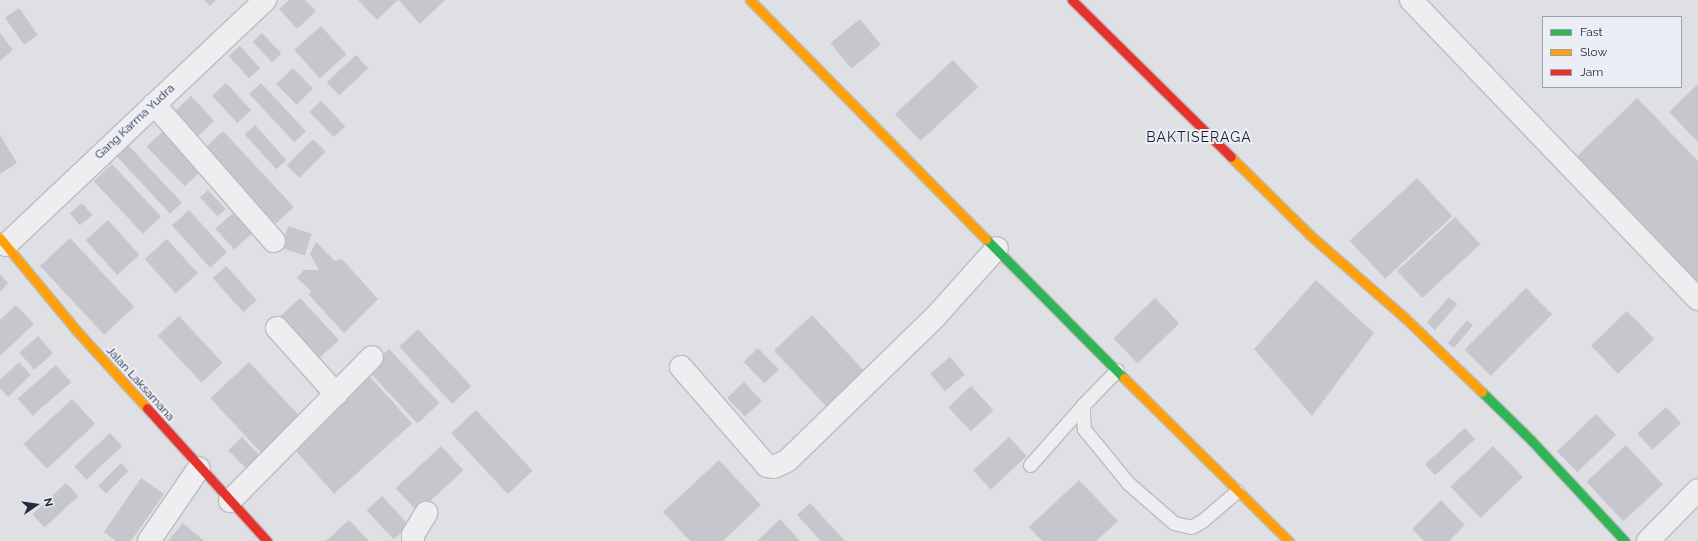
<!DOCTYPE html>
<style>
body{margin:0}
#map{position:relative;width:1698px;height:541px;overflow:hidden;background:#dfe0e4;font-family:Raleway,sans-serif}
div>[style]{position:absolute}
.building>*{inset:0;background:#c6c7cc;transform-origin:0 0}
.roads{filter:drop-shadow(1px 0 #bcbdc2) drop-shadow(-1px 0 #bcbdc2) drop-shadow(0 1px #bcbdc2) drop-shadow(0 -1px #bcbdc2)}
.lane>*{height:13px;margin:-6.5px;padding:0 6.5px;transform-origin:6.5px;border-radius:6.5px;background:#eeeef1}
.street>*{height:22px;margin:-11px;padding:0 11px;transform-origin:11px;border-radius:11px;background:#eeeef1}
.fast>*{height:9px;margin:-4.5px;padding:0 4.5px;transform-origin:4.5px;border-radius:4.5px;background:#30b455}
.slow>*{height:9px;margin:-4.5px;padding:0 4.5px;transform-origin:4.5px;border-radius:4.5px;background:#ff9f0a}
.jam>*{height:9px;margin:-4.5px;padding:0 4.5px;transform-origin:4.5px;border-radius:4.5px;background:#e5322d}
span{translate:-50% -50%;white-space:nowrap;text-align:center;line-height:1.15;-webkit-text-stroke:4px #eceef5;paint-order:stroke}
.street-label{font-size:12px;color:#252a3e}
.quarter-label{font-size:14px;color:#181b2f;letter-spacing:1px}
.legend{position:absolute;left:1542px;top:16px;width:140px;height:72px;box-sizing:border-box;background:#eceef5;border:1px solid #9ca0ac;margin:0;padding:5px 7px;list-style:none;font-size:12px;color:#252a3e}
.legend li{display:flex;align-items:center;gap:8px;height:20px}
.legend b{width:20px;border:1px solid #9ca0ac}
.north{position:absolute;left:16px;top:485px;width:40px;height:40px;-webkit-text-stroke:3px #eceef5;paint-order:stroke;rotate:77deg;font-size:11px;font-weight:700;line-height:16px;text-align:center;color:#252a3e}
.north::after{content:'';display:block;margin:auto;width:14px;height:18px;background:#252a3e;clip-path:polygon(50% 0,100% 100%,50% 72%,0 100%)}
</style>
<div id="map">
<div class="building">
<i style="clip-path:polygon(204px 0,216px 0,210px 6px)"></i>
<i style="clip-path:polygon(289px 0,305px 0,316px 11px,297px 29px,279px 9px)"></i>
<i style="clip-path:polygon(358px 0,398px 0,377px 20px)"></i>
<i style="clip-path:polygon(399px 0,445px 0,420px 24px)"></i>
<i style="left:19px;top:8px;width:33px;height:17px;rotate:55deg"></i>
<i style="left:860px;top:19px;width:33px;height:38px;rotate:51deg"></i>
<i style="left:321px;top:26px;width:38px;height:36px;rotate:48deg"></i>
<i style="clip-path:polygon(0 33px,13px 50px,0 61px)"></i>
<i style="left:262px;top:33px;width:28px;height:13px;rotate:46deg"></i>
<i style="left:240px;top:46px;width:30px;height:15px;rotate:48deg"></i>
<i style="left:356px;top:55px;width:18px;height:40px;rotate:47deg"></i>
<i style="left:953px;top:60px;width:37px;height:79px;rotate:47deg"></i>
<i style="left:293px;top:68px;width:29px;height:23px;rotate:46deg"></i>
<i style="left:226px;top:83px;width:37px;height:19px;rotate:47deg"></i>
<i style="left:261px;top:83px;width:66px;height:16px;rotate:47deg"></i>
<i style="clip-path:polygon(1698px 84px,1698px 142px,1669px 112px)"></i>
<i style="left:191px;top:96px;width:34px;height:28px;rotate:47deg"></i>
<i style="clip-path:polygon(1637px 98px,1698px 161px,1698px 289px,1574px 159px)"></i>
<i style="left:321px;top:101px;width:35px;height:16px;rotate:46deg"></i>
<i style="left:255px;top:125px;width:47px;height:14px;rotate:48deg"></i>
<i style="left:164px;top:130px;width:55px;height:24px;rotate:46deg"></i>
<i style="left:223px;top:131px;width:104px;height:25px;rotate:47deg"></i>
<i style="clip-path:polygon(0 135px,17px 163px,0 174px)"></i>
<i style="left:313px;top:139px;width:18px;height:37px;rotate:45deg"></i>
<i style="left:128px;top:145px;width:79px;height:16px;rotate:47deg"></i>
<i style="left:112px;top:164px;width:72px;height:25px;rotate:47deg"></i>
<i style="left:1417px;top:178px;width:52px;height:92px;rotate:47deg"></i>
<i style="left:208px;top:190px;width:26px;height:11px;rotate:47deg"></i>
<i style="left:82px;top:203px;width:16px;height:16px;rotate:50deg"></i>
<i style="left:189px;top:210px;width:57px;height:23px;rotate:48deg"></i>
<i style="left:234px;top:212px;width:28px;height:25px;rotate:48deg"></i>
<i style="left:1455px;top:217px;width:37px;height:79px;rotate:47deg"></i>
<i style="left:108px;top:220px;width:47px;height:30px;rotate:48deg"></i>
<i style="left:288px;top:226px;width:25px;height:23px;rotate:18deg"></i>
<i style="left:70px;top:238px;width:94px;height:41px;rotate:47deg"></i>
<i style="left:167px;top:239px;width:46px;height:30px;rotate:48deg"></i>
<i style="clip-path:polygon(316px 242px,335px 261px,342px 259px,378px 299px,344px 333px,309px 295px,311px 291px,297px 278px,304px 270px,319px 270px,310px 254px)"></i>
<i style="left:226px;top:266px;width:46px;height:18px;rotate:48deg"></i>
<i style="clip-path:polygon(0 274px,8px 283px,0 292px)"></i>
<i style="clip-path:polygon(1316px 280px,1374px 333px,1312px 416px,1254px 349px)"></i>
<i style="left:1526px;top:288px;width:37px;height:87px;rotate:45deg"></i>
<i style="left:1449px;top:297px;width:11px;height:34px;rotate:41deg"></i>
<i style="left:300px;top:298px;width:57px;height:35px;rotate:47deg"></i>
<i style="left:1155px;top:298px;width:35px;height:58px;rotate:46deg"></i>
<i style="clip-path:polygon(16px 305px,34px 324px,0 356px,0 320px)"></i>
<i style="left:1627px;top:311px;width:39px;height:50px;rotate:46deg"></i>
<i style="left:812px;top:315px;width:86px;height:52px;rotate:47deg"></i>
<i style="left:179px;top:316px;width:64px;height:29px;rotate:47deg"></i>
<i style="left:1467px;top:320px;width:8px;height:30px;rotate:40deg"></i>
<i style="left:418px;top:329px;width:78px;height:26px;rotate:47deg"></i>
<i style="left:38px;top:336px;width:23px;height:25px;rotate:49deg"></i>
<i style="left:758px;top:348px;width:30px;height:20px;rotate:46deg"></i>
<i style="left:389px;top:349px;width:74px;height:30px;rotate:47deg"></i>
<i style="left:950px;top:357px;width:23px;height:26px;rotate:50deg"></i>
<i style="clip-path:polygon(19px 362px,31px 375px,8px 397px,0 388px,0 380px)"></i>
<i style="left:249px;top:362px;width:78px;height:53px;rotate:47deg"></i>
<i style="left:56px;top:365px;width:23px;height:51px;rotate:49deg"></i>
<i style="left:364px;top:370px;width:72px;height:105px;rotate:48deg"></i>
<i style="left:744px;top:382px;width:26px;height:23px;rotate:47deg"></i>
<i style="left:971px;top:386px;width:33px;height:31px;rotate:47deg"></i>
<i style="left:72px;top:399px;width:34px;height:66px;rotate:47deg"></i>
<i style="left:1666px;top:407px;width:22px;height:39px;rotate:47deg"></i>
<i style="left:476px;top:410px;width:83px;height:34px;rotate:47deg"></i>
<i style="left:1596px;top:414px;width:29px;height:54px;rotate:46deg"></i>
<i style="left:1465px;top:428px;width:15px;height:54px;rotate:48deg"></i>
<i style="left:110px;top:433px;width:18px;height:49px;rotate:47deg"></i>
<i style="left:242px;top:437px;width:29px;height:19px;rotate:46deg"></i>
<i style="left:1009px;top:437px;width:26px;height:49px;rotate:47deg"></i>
<i style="left:1626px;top:445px;width:54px;height:54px;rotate:47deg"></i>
<i style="left:441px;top:446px;width:33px;height:62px;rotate:47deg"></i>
<i style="left:1493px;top:446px;width:43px;height:59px;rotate:46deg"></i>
<i style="clip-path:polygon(719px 460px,761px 505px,723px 541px,690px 541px,663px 512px)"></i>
<i style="left:121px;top:463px;width:11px;height:32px;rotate:45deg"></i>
<i style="clip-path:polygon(141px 478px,164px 494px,131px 541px,116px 541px,104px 532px)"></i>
<i style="clip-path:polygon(1079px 480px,1118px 521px,1096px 541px,1042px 541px,1029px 527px)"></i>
<i style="left:66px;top:483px;width:18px;height:46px;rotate:47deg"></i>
<i style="left:382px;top:496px;width:40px;height:21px;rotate:47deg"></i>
<i style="clip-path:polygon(1441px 500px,1465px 525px,1449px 541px,1424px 541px,1412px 529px)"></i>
<i style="clip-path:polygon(810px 503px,845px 541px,821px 541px,797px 515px)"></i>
<i style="clip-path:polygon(780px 519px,800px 541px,757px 541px)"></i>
<i style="clip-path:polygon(349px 520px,369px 541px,326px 541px)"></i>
<i style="clip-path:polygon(183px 523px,204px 541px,168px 541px)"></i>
</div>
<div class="roads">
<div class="lane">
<i style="left:1117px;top:370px;width:49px;rotate:134.2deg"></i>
<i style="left:1083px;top:405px;width:11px;rotate:90deg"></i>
<i style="left:1083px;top:416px;width:13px;rotate:86deg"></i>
<i style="left:1084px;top:429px;width:70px;rotate:50.8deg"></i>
<i style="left:1128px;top:483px;width:61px;rotate:41deg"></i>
<i style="left:1174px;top:523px;width:17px;rotate:13deg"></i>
<i style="left:1191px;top:527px;width:13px;rotate:-29deg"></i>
<i style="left:1202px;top:521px;width:46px;rotate:-40.6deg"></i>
<i style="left:1030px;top:465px;width:80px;rotate:-48.5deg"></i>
</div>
<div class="street">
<i style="left:1411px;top:0;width:414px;rotate:46.2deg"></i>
<i style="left:154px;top:104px;width:182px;rotate:48.8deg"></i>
<i style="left:6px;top:245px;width:357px;rotate:-43.4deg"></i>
<i style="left:277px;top:328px;width:89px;rotate:48.2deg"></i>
<i style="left:681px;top:367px;width:131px;rotate:49deg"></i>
<i style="left:767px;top:466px;width:7px;rotate:8deg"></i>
<i style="left:774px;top:467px;width:14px;rotate:-25deg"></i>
<i style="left:787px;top:461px;width:208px;rotate:-44.2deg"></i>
<i style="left:936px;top:316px;width:91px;rotate:-48.1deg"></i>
<i style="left:230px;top:501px;width:202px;rotate:-45.4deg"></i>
<i style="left:149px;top:541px;width:88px;rotate:-55.6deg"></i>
<i style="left:413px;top:541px;width:6px;rotate:-90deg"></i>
<i style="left:413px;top:535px;width:26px;rotate:-59deg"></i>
<i style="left:1648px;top:541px;width:71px;rotate:-45.6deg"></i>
</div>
<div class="fast">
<i style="left:986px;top:239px;width:196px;rotate:45.2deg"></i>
<i style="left:1482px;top:392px;width:69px;rotate:44.4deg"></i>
<i style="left:1531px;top:440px;width:138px;rotate:47.1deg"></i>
</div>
<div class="slow">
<i style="left:750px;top:0;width:336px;rotate:45.4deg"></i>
<i style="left:1231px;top:157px;width:111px;rotate:44.6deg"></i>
<i style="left:1310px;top:235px;width:125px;rotate:41.1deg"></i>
<i style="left:1404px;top:317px;width:108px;rotate:43.9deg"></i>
<i style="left:0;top:238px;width:119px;rotate:50.4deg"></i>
<i style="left:76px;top:330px;width:105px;rotate:47.7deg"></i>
<i style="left:1124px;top:378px;width:232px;rotate:44.7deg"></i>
</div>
<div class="jam">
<i style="left:1072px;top:0;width:223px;rotate:44.6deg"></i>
<i style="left:147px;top:408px;width:179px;rotate:47.9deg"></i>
</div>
</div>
<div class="street-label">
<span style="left:135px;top:122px;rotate:-43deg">Gang Karma Yudra</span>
<span style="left:140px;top:384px;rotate:48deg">Jalan Laksamana</span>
</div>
<div class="quarter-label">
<span style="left:1199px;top:137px">BAKTISERAGA</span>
</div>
<ul class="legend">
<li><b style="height:5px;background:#30b455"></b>Fast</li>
<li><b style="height:5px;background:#ff9f0a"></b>Slow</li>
<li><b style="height:5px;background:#e5322d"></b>Jam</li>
</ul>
<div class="north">N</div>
</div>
